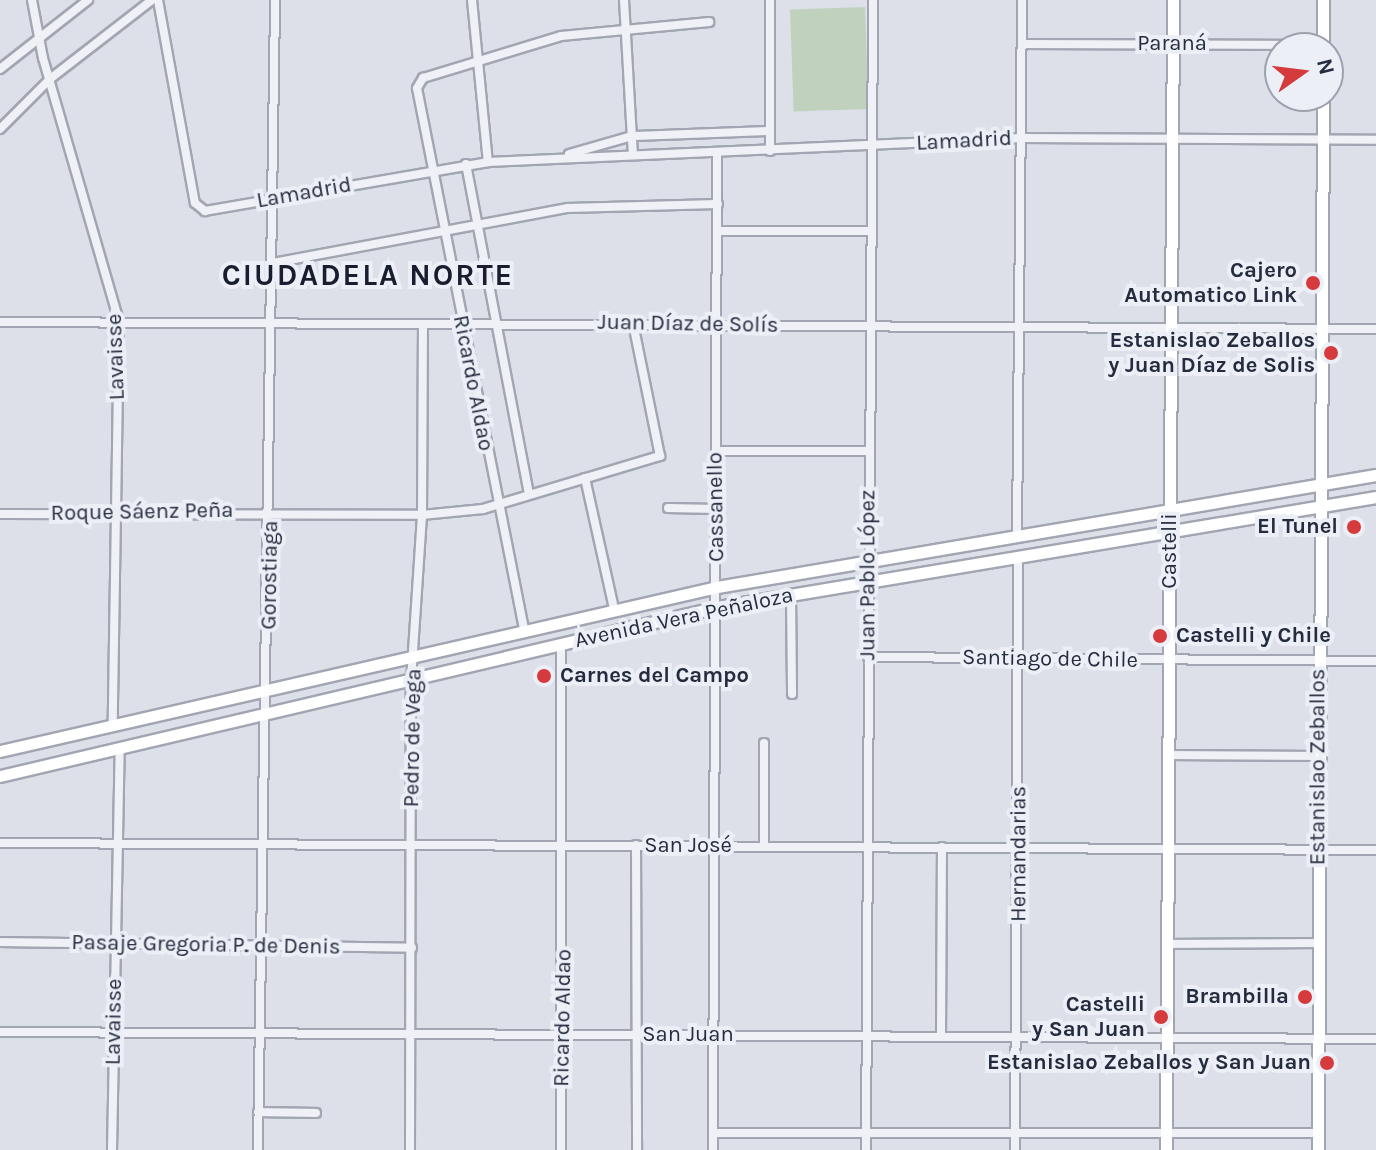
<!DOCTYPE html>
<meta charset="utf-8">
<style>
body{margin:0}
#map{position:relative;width:1376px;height:1150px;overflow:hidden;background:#dde0e8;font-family:Karla,sans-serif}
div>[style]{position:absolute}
.green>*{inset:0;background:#c0d2be;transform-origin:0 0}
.roads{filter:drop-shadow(2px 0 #a2a6b2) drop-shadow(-2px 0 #a2a6b2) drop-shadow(0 2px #a2a6b2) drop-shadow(0 -2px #a2a6b2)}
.street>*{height:8px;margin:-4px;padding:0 4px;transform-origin:4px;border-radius:4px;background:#f0f1f6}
.secondary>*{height:11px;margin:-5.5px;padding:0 5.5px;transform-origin:5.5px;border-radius:5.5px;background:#fff}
.dots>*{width:22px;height:22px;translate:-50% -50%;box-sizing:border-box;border:4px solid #eceff6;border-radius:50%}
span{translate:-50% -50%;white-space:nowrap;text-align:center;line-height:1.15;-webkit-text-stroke:8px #eceff6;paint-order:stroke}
.street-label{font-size:22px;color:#262c3f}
.poi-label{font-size:22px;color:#262c3f;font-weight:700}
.right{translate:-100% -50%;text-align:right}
.left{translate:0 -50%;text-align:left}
.district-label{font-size:30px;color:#181d30;font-weight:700;letter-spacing:2px}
.north{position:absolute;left:1264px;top:32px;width:80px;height:80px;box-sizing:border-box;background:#eceff6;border:2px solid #9da1ad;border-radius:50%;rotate:76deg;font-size:22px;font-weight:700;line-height:32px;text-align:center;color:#262c3f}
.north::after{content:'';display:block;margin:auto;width:28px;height:36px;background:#d53a3d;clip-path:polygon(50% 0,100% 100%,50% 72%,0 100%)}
</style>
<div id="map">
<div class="green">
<i style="left:865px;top:7px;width:102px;height:75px;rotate:88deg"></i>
</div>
<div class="roads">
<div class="street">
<i style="left:32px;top:0;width:59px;rotate:79.3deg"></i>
<i style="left:43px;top:58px;width:274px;rotate:73.9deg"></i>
<i style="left:119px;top:321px;width:404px;rotate:90.9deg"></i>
<i style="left:158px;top:0;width:206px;rotate:79.7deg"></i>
<i style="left:195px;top:203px;width:13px;rotate:39deg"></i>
<i style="left:205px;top:211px;width:287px;rotate:-9.8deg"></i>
<i style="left:488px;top:162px;width:535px;rotate:-2.57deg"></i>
<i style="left:1022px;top:138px;width:354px;rotate:0.3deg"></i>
<i style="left:472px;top:0;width:163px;rotate:84.4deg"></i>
<i style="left:624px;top:0;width:154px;rotate:86.7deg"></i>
<i style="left:1022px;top:44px;width:301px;rotate:0.2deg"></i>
<i style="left:0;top:69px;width:112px;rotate:-38.1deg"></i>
<i style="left:0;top:129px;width:71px;rotate:-45deg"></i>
<i style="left:50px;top:79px;width:129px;rotate:-37.8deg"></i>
<i style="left:770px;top:151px;width:151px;rotate:-90deg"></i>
<i style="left:569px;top:154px;width:66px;rotate:-15.9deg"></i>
<i style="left:632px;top:136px;width:138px;rotate:-2.1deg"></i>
<i style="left:466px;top:164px;width:335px;rotate:79.2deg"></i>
<i style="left:717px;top:231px;width:154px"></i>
<i style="left:273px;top:263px;width:300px;rotate:-10.6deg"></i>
<i style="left:568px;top:208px;width:150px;rotate:-1.5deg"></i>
<i style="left:0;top:322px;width:1376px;rotate:0.29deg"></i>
<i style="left:716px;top:451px;width:154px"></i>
<i style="left:585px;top:478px;width:134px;rotate:77.5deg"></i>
<i style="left:668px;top:508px;width:48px;rotate:1.2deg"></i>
<i style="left:0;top:514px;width:422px;rotate:0.1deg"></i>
<i style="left:422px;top:515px;width:61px;rotate:-5.6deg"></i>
<i style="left:483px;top:509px;width:185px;rotate:-16.7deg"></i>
<i style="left:660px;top:456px;width:136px;rotate:-101.5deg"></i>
<i style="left:1017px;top:537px;width:537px;rotate:-89.47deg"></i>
<i style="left:791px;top:594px;width:100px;rotate:89.4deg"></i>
<i style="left:524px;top:629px;width:551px;rotate:-101.19deg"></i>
<i style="left:417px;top:88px;width:12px;rotate:-59deg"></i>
<i style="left:423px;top:78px;width:144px;rotate:-16.9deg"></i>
<i style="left:561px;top:36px;width:149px;rotate:-5.4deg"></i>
<i style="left:868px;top:657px;width:508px;rotate:0.45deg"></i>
<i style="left:764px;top:743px;width:103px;rotate:90deg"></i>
<i style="left:1169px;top:755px;width:149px;rotate:0.4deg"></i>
<i style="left:0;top:843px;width:1376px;rotate:0.29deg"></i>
<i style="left:636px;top:845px;width:305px;rotate:89.8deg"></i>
<i style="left:0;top:942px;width:412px;rotate:0.8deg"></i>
<i style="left:1168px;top:944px;width:150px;rotate:-0.4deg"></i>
<i style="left:0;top:1032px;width:1376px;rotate:0.29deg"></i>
<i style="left:941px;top:1036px;width:189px;rotate:-89.7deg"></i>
<i style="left:258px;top:1112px;width:58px;rotate:1deg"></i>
<i style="left:714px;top:1133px;width:604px"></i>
<i style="left:112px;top:1150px;width:400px;rotate:-88.9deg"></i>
<i style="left:258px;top:1150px;width:1150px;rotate:-89.15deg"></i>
<i style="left:410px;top:1150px;width:469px;rotate:-89.9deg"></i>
<i style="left:411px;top:681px;width:166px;rotate:-86.2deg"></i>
<i style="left:422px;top:515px;width:189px;rotate:-89.7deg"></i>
<i style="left:561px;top:1150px;width:504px;rotate:-90deg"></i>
<i style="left:713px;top:1150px;width:998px;rotate:-89.77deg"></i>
<i style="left:866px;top:1150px;width:1150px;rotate:-89.65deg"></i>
<i style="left:1015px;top:1150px;width:592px;rotate:-89.71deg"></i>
</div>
<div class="secondary">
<i style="left:1323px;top:48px;width:48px;rotate:-90deg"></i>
<i style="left:0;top:751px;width:736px;rotate:-12.88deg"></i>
<i style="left:717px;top:587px;width:668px;rotate:-9.65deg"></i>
<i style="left:0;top:776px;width:738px;rotate:-13.24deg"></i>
<i style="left:718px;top:607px;width:667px;rotate:-9.49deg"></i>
<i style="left:1166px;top:1150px;width:1150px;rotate:-89.65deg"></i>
<i style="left:1318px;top:1150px;width:1054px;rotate:-89.73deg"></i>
</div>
</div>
<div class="dots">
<i style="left:1313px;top:283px;background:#d53a3d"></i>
<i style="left:1331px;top:353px;background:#d53a3d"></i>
<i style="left:1354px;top:527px;background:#d53a3d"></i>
<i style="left:1160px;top:636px;background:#d53a3d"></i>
<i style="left:544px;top:676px;background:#d53a3d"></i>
<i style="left:1305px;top:997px;background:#d53a3d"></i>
<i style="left:1161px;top:1017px;background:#d53a3d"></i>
<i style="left:1327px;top:1063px;background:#d53a3d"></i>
</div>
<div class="street-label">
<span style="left:1172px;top:44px">Paraná</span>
<span style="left:964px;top:141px;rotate:-3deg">Lamadrid</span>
<span style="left:304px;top:193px;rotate:-10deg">Lamadrid</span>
<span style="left:688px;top:324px;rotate:1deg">Juan Díaz de Solís</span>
<span style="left:116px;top:357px;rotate:-92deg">Lavaisse</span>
<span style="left:473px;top:383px;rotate:79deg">Ricardo Aldao</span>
<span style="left:716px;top:507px;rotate:-91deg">Cassanello</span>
<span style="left:142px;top:512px;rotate:-1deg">Roque Sáenz Peña</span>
<span style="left:1170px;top:551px;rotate:-90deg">Castelli</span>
<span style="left:270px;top:575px;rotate:-89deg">Gorostiaga</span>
<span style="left:868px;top:575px;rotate:-90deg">Juan Pablo López</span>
<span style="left:684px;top:618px;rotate:-12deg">Avenida Vera Peñaloza</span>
<span style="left:1050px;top:659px;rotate:1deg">Santiago de Chile</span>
<span style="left:413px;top:738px;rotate:-89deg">Pedro de Vega</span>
<span style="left:1318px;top:767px;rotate:-90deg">Estanislao Zeballos</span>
<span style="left:688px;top:846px">San José</span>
<span style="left:1019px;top:854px;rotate:-90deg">Hernandarias</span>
<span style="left:206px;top:945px;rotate:1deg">Pasaje Gregoria P. de Denis</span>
<span style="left:563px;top:1018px;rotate:-89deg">Ricardo Aldao</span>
<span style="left:114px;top:1022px;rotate:-89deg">Lavaisse</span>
<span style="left:688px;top:1035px">San Juan</span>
</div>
<div class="poi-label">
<span class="right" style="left:1297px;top:283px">Cajero<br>Automatico Link</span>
<span class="right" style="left:1315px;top:353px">Estanislao Zeballos<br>y Juan Díaz de Solis</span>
<span class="right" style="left:1338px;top:527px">El Tunel</span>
<span class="left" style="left:1176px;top:636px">Castelli y Chile</span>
<span class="left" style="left:560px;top:676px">Carnes del Campo</span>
<span class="right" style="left:1289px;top:997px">Brambilla</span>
<span class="right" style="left:1145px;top:1017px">Castelli<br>y San Juan</span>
<span class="right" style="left:1311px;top:1063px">Estanislao Zeballos y San Juan</span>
</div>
<div class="district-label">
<span style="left:368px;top:275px">CIUDADELA NORTE</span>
</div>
<div class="north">N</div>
</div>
